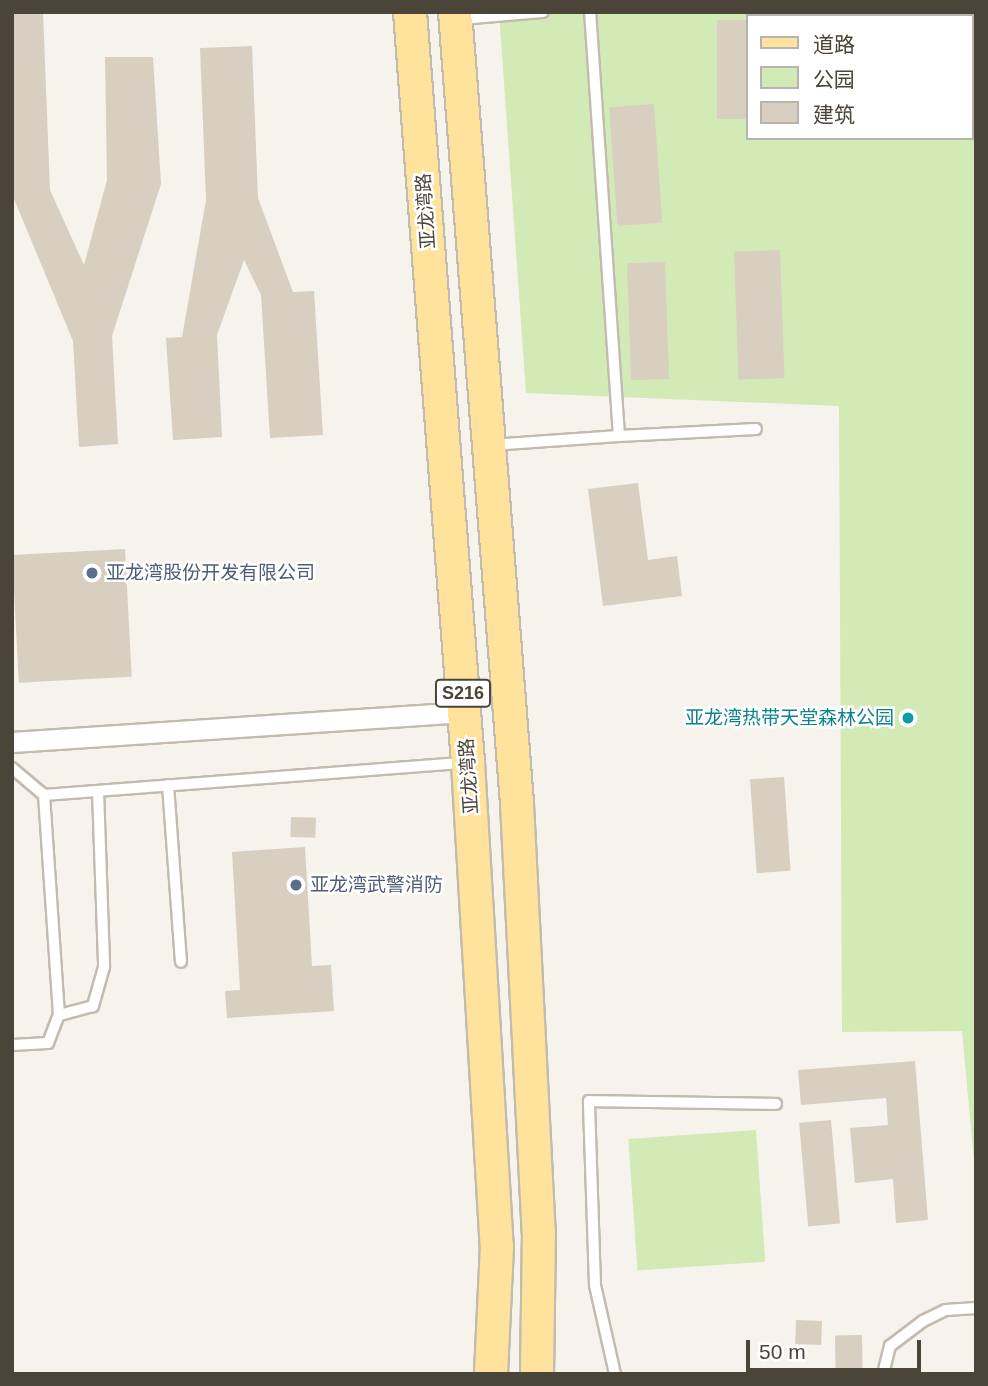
<!DOCTYPE html>
<meta charset="utf-8">
<style>
body{margin:0}
#map{position:relative;width:988px;height:1386px;overflow:hidden;background:#f6f3ec;font-family:Arial,"Noto Sans SC",sans-serif}
div>[style]{position:absolute}
.green>*{inset:0;background:#d2eab5;transform-origin:0 0}
.building>*{inset:0;background:#d8cfc1;transform-origin:0 0}
.roads{filter:drop-shadow(2px 0 #c2bbae) drop-shadow(-2px 0 #c2bbae) drop-shadow(0 2px #c2bbae) drop-shadow(0 -2px #c2bbae)}
.service>*{height:10px;margin:-5px;padding:0 5px;transform-origin:5px;border-radius:5px;background:#fff}
.minor>*{height:19px;margin:-9.5px;padding:0 9.5px;transform-origin:9.5px;border-radius:9.5px;background:#fff}
.primary>*{height:32px;margin:-16px;padding:0 16px;transform-origin:16px;border-radius:16px;background:#ffe39c}
.dots>*{width:19px;height:19px;translate:-50% -50%;box-sizing:border-box;border:4px solid #fff;border-radius:50%}
span{translate:-50% -50%;white-space:nowrap;text-align:center;line-height:1.15;-webkit-text-stroke:5px #fff;paint-order:stroke}
.shield-label span{padding:2px 5px;background:#fff;border:2px solid;border-radius:5px;-webkit-text-stroke-width:0}
.shield-label{font-size:18px;color:#4b4439;font-weight:700}
.street-label{font-size:19px;color:#4b4439}
.service-label{font-size:19px;color:#4e5e75}
.left{translate:0 -50%;text-align:left}
.culture-label{font-size:19px;color:#0d838f}
.right{translate:-100% -50%;text-align:right}
.frame{position:absolute;inset:0;border:14px solid #4b4439;pointer-events:none}
.legend{position:absolute;left:746px;top:14px;width:228px;height:126px;box-sizing:border-box;background:#fff;border:2px solid #b7b4b0;margin:0;padding:9px 12px;list-style:none;font-size:21px;color:#4b4439}
.legend li{display:flex;align-items:center;gap:14px;height:35px}
.legend b{width:35px;border:2px solid #b7b4b0}
.scale{position:absolute;left:746px;top:1340px;width:175px;height:32px;box-sizing:border-box;border:4px solid #4b4439;border-top:0;padding-left:9px;font-size:21px;line-height:24px;white-space:nowrap;color:#4b4439;-webkit-text-stroke:5px #fff;paint-order:stroke}
</style>
<div id="map">
<div class="green">
<i style="clip-path:polygon(evenodd,499px 12px,976px 12px,976px 1182px,962px 1031px,842px 1032px,839px 406px,526px 393px,499px 12px,748px 16px,972px 16px,972px 138px,748px 138px,748px 16px)"></i>
<i style="left:756px;top:1130px;width:132px;height:128px;rotate:86deg"></i>
</div>
<div class="building">
<i style="clip-path:polygon(12px 12px,43px 12px,50px 190px,84px 265px,107px 180px,105px 57px,153px 57px,161px 184px,112px 336px,118px 444px,79px 447px,73px 341px,12px 194px)"></i>
<i style="left:748px;top:20px;width:99px;height:31px;rotate:90deg"></i>
<i style="clip-path:polygon(252px 46px,258px 198px,293px 292px,314px 291px,323px 435px,270px 438px,261px 295px,244px 260px,217px 335px,222px 437px,173px 440px,166px 338px,182px 337px,206px 200px,200px 48px)"></i>
<i style="left:654px;top:104px;width:119px;height:45px;rotate:86deg"></i>
<i style="left:780px;top:250px;width:128px;height:46px;rotate:88deg"></i>
<i style="left:665px;top:262px;width:117px;height:38px;rotate:88deg"></i>
<i style="clip-path:polygon(638px 483px,648px 560px,677px 556px,682px 596px,603px 606px,588px 489px)"></i>
<i style="left:125px;top:549px;width:128px;height:113px;rotate:87deg"></i>
<i style="left:784px;top:777px;width:94px;height:34px;rotate:86deg"></i>
<i style="left:291px;top:817px;width:25px;height:20px;rotate:2deg"></i>
<i style="clip-path:polygon(305px 847px,312px 966px,331px 965px,334px 1011px,227px 1018px,225px 991px,240px 990px,232px 852px)"></i>
<i style="clip-path:polygon(915px 1061px,928px 1220px,896px 1223px,893px 1179px,855px 1183px,850px 1128px,888px 1125px,886px 1098px,801px 1105px,798px 1070px)"></i>
<i style="left:831px;top:1120px;width:104px;height:32px;rotate:85deg"></i>
<i style="left:796px;top:1320px;width:26px;height:24px;rotate:2deg"></i>
<i style="left:862px;top:1335px;width:39px;height:27px;rotate:89deg"></i>
</div>
<div class="roads">
<div class="service">
<i style="left:460px;top:19px;width:83px;rotate:-4.8deg"></i>
<i style="left:619px;top:436px;width:137px;rotate:-2.9deg"></i>
<i style="left:491px;top:445px;width:128px;rotate:-4deg"></i>
<i style="left:619px;top:436px;width:425px;rotate:-93.9deg"></i>
<i style="left:12px;top:768px;width:42px;rotate:40.2deg"></i>
<i style="left:168px;top:785px;width:177px;rotate:85.8deg"></i>
<i style="left:98px;top:791px;width:176px;rotate:88deg"></i>
<i style="left:104px;top:967px;width:41px;rotate:105.8deg"></i>
<i style="left:93px;top:1006px;width:35px;rotate:165deg"></i>
<i style="left:59px;top:1015px;width:221px;rotate:-93.9deg"></i>
<i style="left:44px;top:795px;width:421px;rotate:-4.4deg"></i>
<i style="left:12px;top:1045px;width:36px;rotate:-3deg"></i>
<i style="left:48px;top:1043px;width:30px;rotate:-69deg"></i>
<i style="left:615px;top:1374px;width:91px;rotate:-102.7deg"></i>
<i style="left:595px;top:1285px;width:184px;rotate:-91.9deg"></i>
<i style="left:589px;top:1101px;width:187px;rotate:0.9deg"></i>
<i style="left:883px;top:1374px;width:29px;rotate:-76deg"></i>
<i style="left:890px;top:1346px;width:41px;rotate:-37.1deg"></i>
<i style="left:923px;top:1321px;width:25px;rotate:-26deg"></i>
<i style="left:946px;top:1310px;width:30px;rotate:-4deg"></i>
</div>
<div class="minor">
<i style="left:12px;top:742px;width:454px;rotate:-3.8deg"></i>
</div>
<div class="primary">
<i style="left:410px;top:12px;width:753px;rotate:85.58deg"></i>
<i style="left:468px;top:763px;width:484px;rotate:86.6deg"></i>
<i style="left:497px;top:1246px;width:128px;rotate:92.7deg"></i>
<i style="left:455px;top:12px;width:794px;rotate:85.52deg"></i>
<i style="left:517px;top:804px;width:428px;rotate:87.1deg"></i>
<i style="left:539px;top:1231px;width:143px;rotate:90.8deg"></i>
</div>
</div>
<div class="dots">
<i style="left:92px;top:573px;background:#5c6f8a"></i>
<i style="left:908px;top:718px;background:#0f9aa8"></i>
<i style="left:296px;top:885px;background:#5c6f8a"></i>
</div>
<div class="shield-label">
<span style="left:463px;top:693px">S216</span>
</div>
<div class="street-label">
<span style="left:426px;top:211px;rotate:-94deg">亚龙湾路</span>
<span style="left:469px;top:776px;rotate:-94deg">亚龙湾路</span>
</div>
<div class="service-label">
<span class="left" style="left:106px;top:573px">亚龙湾股份开发有限公司</span>
<span class="left" style="left:310px;top:885px">亚龙湾武警消防</span>
</div>
<div class="culture-label">
<span class="right" style="left:894px;top:718px">亚龙湾热带天堂森林公园</span>
</div>
<div class="frame"></div>
<ul class="legend">
<li><b style="height:9px;background:#ffe39c"></b>道路</li>
<li><b style="height:19px;background:#d2eab5"></b>公园</li>
<li><b style="height:19px;background:#d8cfc1"></b>建筑</li>
</ul>
<div class="scale">50 m</div>
</div>
